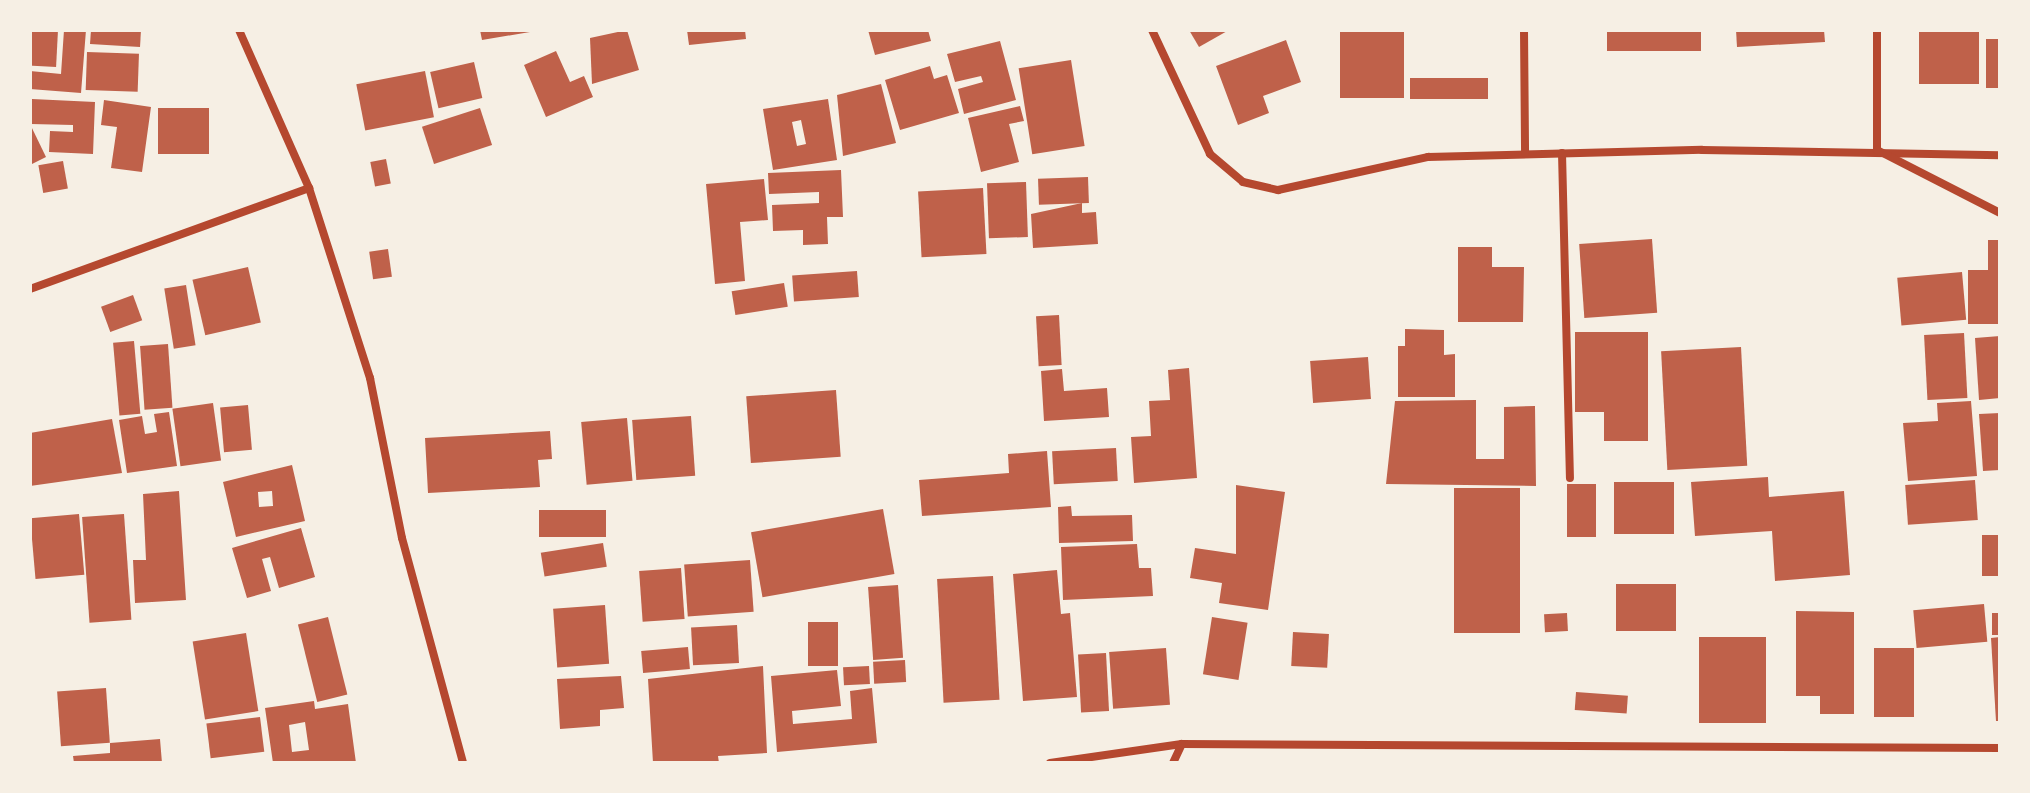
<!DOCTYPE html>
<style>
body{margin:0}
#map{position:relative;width:2030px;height:793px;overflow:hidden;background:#f6efe4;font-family:"Roboto Condensed",sans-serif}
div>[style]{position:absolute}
.building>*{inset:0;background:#bf614a;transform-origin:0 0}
.minor>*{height:8px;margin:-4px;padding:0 4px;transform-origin:4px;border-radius:4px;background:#b5482f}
span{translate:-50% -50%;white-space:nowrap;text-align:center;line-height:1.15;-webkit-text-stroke:6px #f6efe4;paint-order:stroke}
.frame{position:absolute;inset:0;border:32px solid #f6efe4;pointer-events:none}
</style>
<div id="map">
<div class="building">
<i style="left:58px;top:30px;width:37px;height:28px;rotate:93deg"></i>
<i style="clip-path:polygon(64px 30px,86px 30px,81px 93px,30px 89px,30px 71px,61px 74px)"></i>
<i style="clip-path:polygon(91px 30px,141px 30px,140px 47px,90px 44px)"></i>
<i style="clip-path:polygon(480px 30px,530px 30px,530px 32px,482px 40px)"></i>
<i style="clip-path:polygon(627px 30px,639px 70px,592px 84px,590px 38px)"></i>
<i style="clip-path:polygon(687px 30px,745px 30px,746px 39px,689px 45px)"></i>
<i style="clip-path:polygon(868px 30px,928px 30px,931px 41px,875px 55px)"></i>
<i style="clip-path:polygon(1189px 30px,1229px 30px,1199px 47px)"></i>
<i style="left:1340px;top:30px;width:64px;height:68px"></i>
<i style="left:1607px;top:30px;width:94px;height:21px"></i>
<i style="clip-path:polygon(1736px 30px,1824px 30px,1825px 42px,1737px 47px)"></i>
<i style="left:1919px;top:30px;width:60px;height:54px"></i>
<i style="left:1986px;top:39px;width:14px;height:49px"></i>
<i style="clip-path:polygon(1286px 40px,1301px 82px,1263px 96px,1269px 113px,1238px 125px,1216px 66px)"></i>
<i style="clip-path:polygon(1000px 41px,1016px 100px,964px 114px,958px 89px,983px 82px,981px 76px,955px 82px,947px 54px)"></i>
<i style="clip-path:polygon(556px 51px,570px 82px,584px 76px,593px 97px,546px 117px,524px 65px)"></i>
<i style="left:87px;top:52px;width:52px;height:38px;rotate:2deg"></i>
<i style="left:1071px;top:60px;width:87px;height:53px;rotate:81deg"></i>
<i style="left:474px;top:62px;width:37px;height:45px;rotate:77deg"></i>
<i style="clip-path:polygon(930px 66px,934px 79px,947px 75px,959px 113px,900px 130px,885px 80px)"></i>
<i style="left:425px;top:71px;width:47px;height:70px;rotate:79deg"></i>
<i style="left:1410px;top:78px;width:78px;height:21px"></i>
<i style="clip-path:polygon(881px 84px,896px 143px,843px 156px,837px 95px)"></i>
<i style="clip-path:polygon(32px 99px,95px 102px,93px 154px,49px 152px,50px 131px,73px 132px,73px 125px,31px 124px)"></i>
<i style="clip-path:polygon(evenodd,828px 99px,837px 160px,773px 170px,763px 109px,828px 99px,801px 120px,806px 144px,797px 146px,792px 122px,801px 120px)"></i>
<i style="clip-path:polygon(104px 100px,151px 107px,142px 172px,111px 168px,117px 127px,101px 125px)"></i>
<i style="clip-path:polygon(1020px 106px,1024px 121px,1009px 124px,1019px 162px,981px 172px,968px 118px)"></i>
<i style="left:158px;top:108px;width:51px;height:46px"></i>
<i style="left:480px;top:108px;width:39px;height:61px;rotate:72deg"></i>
<i style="clip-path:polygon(30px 124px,46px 157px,30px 165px)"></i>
<i style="left:386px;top:159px;width:25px;height:16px;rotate:79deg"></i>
<i style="left:63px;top:161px;width:28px;height:25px;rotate:80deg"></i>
<i style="clip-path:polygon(841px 170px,843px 217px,827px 217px,828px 244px,803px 245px,803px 230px,773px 231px,772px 205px,819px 203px,819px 192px,769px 194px,768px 173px)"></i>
<i style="left:1088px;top:177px;width:26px;height:50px;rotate:88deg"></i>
<i style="clip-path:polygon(764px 179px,768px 220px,740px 222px,745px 281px,715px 284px,706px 184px)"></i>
<i style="left:1026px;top:182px;width:55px;height:39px;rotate:88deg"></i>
<i style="left:983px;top:188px;width:66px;height:65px;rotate:87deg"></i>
<i style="clip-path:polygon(1082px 203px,1082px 213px,1096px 212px,1098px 244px,1033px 248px,1031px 214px)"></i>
<i style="left:1652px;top:239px;width:74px;height:73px;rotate:86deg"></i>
<i style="clip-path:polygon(1988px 240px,2000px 240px,2000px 324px,1968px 324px,1968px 270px,1988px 270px)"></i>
<i style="clip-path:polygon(1458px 247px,1492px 247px,1492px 267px,1524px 267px,1523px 322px,1458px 322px)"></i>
<i style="left:388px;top:249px;width:28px;height:19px;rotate:82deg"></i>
<i style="left:248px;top:267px;width:57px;height:57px;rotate:77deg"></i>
<i style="left:857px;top:271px;width:26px;height:65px;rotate:86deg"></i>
<i style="left:1962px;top:272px;width:48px;height:65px;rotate:85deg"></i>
<i style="left:784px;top:283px;width:24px;height:53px;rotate:81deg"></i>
<i style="left:186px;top:285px;width:61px;height:22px;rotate:81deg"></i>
<i style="left:133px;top:295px;width:27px;height:34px;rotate:70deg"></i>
<i style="left:1059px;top:315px;width:50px;height:23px;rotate:87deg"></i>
<i style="clip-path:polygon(1405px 329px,1444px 330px,1444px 355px,1455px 354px,1455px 397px,1398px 397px,1398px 346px,1405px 346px)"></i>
<i style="clip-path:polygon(1575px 332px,1648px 332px,1648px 441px,1604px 441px,1604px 412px,1575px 412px)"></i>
<i style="left:1964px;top:333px;width:65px;height:40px;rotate:87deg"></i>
<i style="clip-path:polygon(2000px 336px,2000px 398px,1979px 400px,1975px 338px)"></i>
<i style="left:134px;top:341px;width:73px;height:21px;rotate:85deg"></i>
<i style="left:168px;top:344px;width:64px;height:28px;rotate:86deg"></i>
<i style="left:1741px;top:347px;width:119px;height:80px;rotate:87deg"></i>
<i style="left:1368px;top:357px;width:42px;height:58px;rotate:86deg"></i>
<i style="clip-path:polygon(1189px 368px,1197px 478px,1134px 483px,1131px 437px,1151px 436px,1149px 401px,1170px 400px,1168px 370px)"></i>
<i style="clip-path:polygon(1062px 369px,1064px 391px,1107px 388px,1109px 417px,1044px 421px,1041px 371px)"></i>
<i style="left:836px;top:390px;width:67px;height:90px;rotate:86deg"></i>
<i style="clip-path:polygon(1476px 400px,1476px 459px,1504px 459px,1504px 407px,1535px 406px,1536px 486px,1386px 484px,1395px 401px)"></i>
<i style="clip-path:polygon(1971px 401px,1977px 476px,1908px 481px,1903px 423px,1938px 421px,1937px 403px)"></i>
<i style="left:213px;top:403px;width:58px;height:41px;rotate:82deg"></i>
<i style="left:248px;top:405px;width:45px;height:28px;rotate:85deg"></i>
<i style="clip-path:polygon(169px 412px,177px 466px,127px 473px,119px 420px,142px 416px,145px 434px,157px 432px,154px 414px)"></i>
<i style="clip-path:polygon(2000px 413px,2000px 470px,1983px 471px,1979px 414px)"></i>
<i style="left:691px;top:416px;width:60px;height:59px;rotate:86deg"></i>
<i style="left:627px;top:418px;width:63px;height:46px;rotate:85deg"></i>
<i style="clip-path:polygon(112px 419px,122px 473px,30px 486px,30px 433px)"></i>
<i style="clip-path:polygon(550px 431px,552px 459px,538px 460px,540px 487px,428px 493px,425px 438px)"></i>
<i style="left:1116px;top:448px;width:33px;height:64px;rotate:87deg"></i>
<i style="clip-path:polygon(1047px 451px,1051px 507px,922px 516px,919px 480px,1009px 473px,1008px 454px)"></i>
<i style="clip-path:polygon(evenodd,292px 465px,305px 521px,236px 537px,223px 482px,292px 465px,272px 491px,273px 506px,259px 507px,258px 492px,272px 491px)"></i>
<i style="clip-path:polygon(1768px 477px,1769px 497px,1844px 491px,1850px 575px,1775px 581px,1772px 531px,1695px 536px,1691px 482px)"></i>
<i style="left:1975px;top:480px;width:40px;height:70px;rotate:86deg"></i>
<i style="left:1614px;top:482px;width:60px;height:52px"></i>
<i style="left:1596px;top:484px;width:53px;height:29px;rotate:90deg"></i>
<i style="clip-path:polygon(1236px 485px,1285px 492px,1268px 610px,1219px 603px,1222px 583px,1190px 578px,1195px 548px,1236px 554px)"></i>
<i style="left:1520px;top:488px;width:145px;height:66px;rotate:90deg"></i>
<i style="clip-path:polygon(179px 491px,186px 600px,135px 603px,133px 560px,146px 560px,143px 494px)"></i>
<i style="clip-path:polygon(1071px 506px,1072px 516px,1132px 515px,1133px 541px,1059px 543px,1058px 507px)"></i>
<i style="left:883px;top:509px;width:66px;height:134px;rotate:80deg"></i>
<i style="left:539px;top:510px;width:67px;height:27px"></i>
<i style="left:79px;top:514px;width:61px;height:49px;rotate:85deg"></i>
<i style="left:124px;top:514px;width:106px;height:42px;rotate:86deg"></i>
<i style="clip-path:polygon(301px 528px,315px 577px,279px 588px,270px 557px,262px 559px,271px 591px,247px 598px,232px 548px)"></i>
<i style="left:1982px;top:535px;width:18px;height:41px"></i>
<i style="left:603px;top:543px;width:24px;height:63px;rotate:81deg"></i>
<i style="clip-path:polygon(1137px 544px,1139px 568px,1151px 568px,1153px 596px,1063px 600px,1061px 547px)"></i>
<i style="left:750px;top:560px;width:52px;height:66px;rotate:86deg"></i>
<i style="left:681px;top:568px;width:51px;height:42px;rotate:86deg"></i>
<i style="clip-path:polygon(1057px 570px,1061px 614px,1070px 613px,1077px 697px,1023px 701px,1013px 574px)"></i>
<i style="left:993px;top:576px;width:124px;height:56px;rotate:87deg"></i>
<i style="left:1616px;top:584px;width:60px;height:47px"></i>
<i style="left:898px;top:585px;width:73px;height:30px;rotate:86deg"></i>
<i style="left:1984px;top:604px;width:38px;height:71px;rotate:85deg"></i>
<i style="left:605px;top:605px;width:59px;height:52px;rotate:86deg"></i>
<i style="clip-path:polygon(1796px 611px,1854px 612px,1854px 714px,1820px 714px,1820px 696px,1796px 696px)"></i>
<i style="left:1567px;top:613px;width:18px;height:23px;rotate:87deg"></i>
<i style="left:1992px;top:613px;width:8px;height:22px"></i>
<i style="left:328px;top:617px;width:80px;height:31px;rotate:76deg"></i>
<i style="left:1212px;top:617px;width:36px;height:58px;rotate:9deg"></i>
<i style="left:838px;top:622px;width:44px;height:30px;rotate:90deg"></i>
<i style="left:737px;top:625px;width:38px;height:46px;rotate:87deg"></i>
<i style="left:1293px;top:632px;width:36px;height:34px;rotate:3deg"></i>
<i style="left:246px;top:633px;width:79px;height:54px;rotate:81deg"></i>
<i style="left:1699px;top:637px;width:67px;height:86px"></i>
<i style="clip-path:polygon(2000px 637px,2000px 721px,1996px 721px,1991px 638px)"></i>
<i style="left:688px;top:647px;width:22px;height:47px;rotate:85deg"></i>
<i style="left:1166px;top:648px;width:57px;height:57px;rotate:86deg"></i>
<i style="left:1874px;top:648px;width:40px;height:69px"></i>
<i style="left:1106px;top:653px;width:58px;height:28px;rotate:87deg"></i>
<i style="left:905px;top:660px;width:22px;height:32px;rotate:87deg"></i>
<i style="clip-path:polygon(763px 666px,767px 753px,718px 756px,719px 763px,653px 763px,648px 679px)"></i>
<i style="left:869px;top:666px;width:18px;height:26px;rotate:87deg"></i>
<i style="clip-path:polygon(837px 670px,841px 706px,792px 711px,793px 724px,852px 719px,850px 691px,872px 688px,877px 743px,777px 752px,771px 676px)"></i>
<i style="clip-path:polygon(621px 676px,624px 708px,600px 710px,600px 726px,560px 729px,557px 679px)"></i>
<i style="left:106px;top:688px;width:55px;height:49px;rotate:86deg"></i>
<i style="left:1576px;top:692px;width:52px;height:18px;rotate:4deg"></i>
<i style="clip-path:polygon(evenodd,314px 701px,315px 709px,348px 704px,356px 763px,273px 763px,265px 708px,314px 701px,305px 722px,309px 750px,292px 752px,289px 725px,305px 722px)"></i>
<i style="left:260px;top:717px;width:35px;height:54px;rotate:83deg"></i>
<i style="clip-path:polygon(160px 739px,162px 763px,74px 763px,73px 756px,110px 753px,110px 743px)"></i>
</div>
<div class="minor">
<i style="left:239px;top:30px;width:173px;rotate:66.1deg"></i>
<i style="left:309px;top:188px;width:200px;rotate:72.2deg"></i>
<i style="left:370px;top:378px;width:163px;rotate:78.7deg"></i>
<i style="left:402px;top:538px;width:233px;rotate:74.8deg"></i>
<i style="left:1152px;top:30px;width:137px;rotate:64.9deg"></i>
<i style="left:1210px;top:154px;width:43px;rotate:40.3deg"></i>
<i style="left:1243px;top:182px;width:36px;rotate:13deg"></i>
<i style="left:1278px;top:190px;width:154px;rotate:-12.4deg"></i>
<i style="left:1428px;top:157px;width:274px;rotate:-1.5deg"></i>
<i style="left:1702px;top:150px;width:298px;rotate:1deg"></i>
<i style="left:1524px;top:30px;width:123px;rotate:89.5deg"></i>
<i style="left:1877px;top:30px;width:120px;rotate:90deg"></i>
<i style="left:1877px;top:150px;width:138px;rotate:27.1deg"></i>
<i style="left:1562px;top:153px;width:325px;rotate:88.6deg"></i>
<i style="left:30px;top:289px;width:297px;rotate:-19.9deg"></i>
<i style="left:1050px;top:763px;width:133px;rotate:-8.2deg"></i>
<i style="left:1182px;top:744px;width:818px;rotate:0.28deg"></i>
<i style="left:1173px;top:763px;width:21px;rotate:-65deg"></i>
</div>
<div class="frame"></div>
</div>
